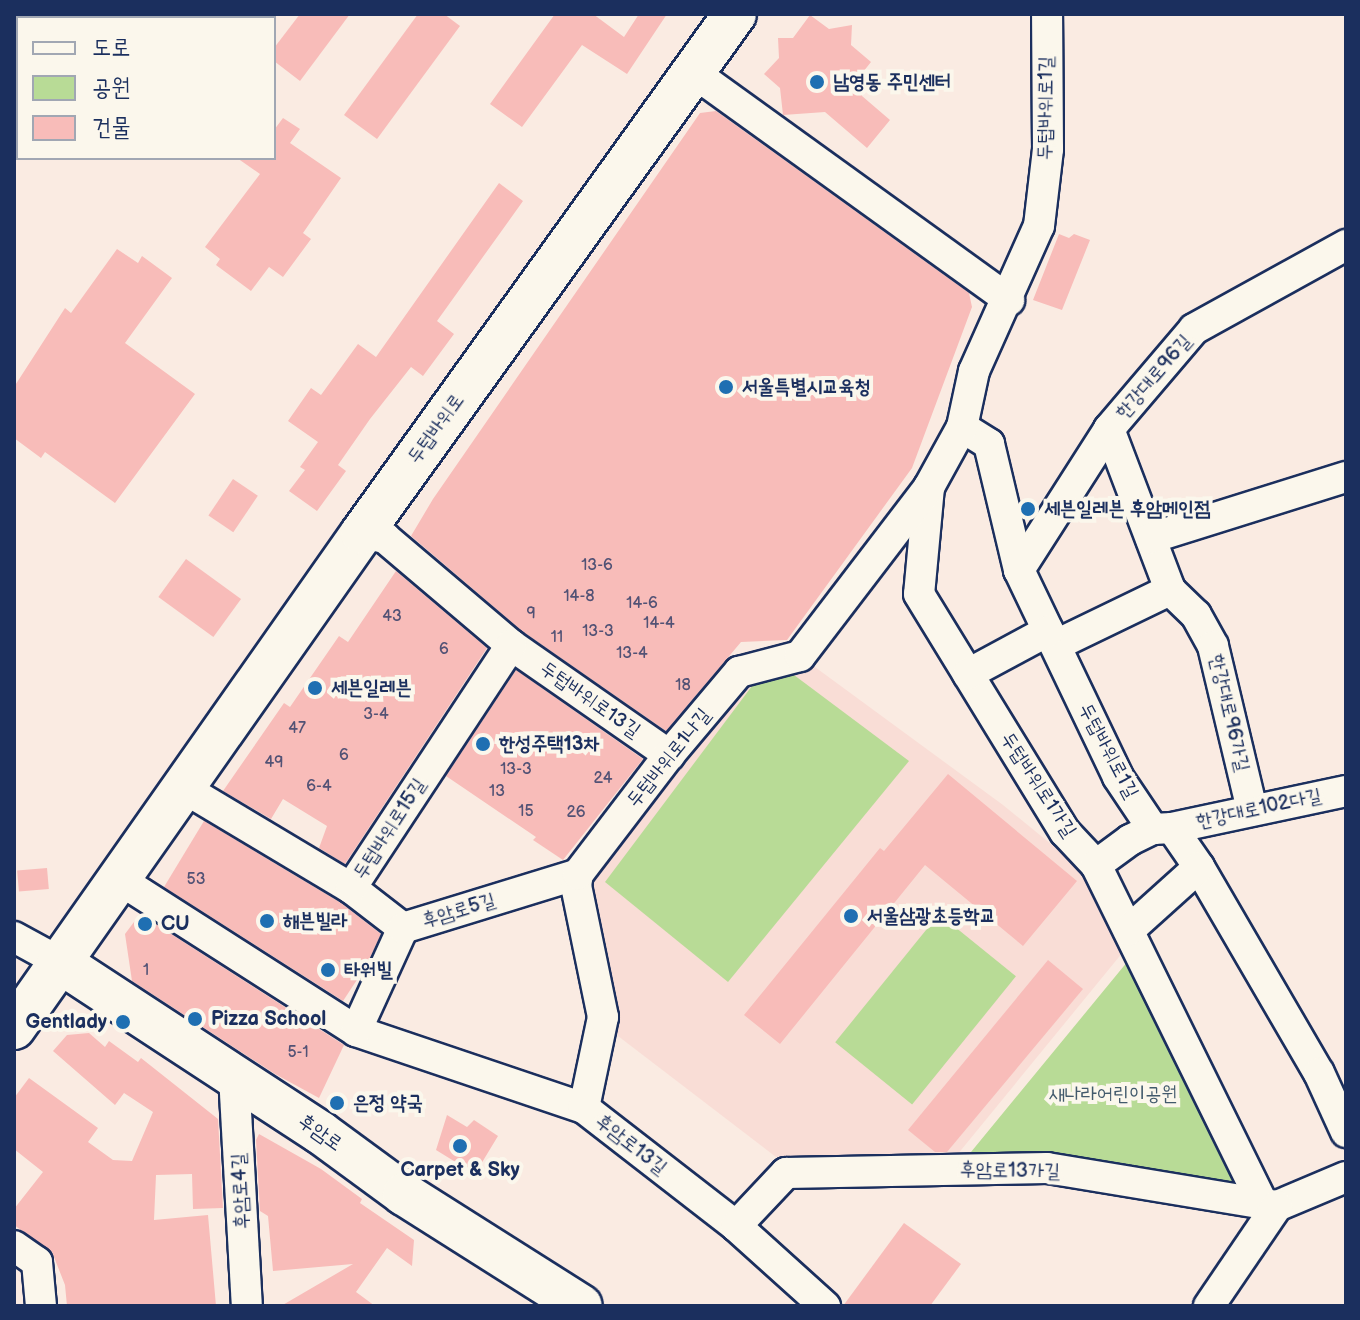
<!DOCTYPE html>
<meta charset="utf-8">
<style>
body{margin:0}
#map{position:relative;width:1360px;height:1320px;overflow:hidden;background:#faebe2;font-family:"Balsamiq Sans","Poor Story",sans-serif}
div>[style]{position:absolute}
.built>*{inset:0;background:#f9ddd6}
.green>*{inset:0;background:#b8db96;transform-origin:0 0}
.building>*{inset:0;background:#f8bcb9;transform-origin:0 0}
.roads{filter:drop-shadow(2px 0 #1b2f5e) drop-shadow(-2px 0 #1b2f5e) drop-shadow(0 2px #1b2f5e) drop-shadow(0 -2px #1b2f5e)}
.street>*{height:30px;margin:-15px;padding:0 15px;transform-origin:15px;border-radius:15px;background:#fbf7ec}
.secondary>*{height:42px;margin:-21px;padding:0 21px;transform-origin:21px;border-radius:21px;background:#fbf7ec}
.dots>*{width:22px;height:22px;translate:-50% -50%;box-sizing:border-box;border:4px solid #fbf7ec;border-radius:50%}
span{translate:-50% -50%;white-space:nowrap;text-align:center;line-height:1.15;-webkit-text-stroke:8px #fbf7ec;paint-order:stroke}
.number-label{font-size:16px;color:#525275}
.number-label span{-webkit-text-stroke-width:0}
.poi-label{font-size:20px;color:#1b2f5e;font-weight:700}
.left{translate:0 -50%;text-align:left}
.right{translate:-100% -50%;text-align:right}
.street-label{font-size:20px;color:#1b2f5e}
.park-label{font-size:20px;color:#425a6c}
.frame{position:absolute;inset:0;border:16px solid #1b2f5e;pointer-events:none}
.legend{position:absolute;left:16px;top:16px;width:260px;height:144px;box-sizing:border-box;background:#fbf7ec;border:2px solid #a1a7b3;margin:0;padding:10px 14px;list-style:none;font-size:24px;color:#1b2f5e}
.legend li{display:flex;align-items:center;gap:16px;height:40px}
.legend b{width:40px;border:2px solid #a1a7b3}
</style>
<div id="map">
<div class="built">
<i style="clip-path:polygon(804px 659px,1003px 805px,1084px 871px,1123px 952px,957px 1155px,776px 1157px,618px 1036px,589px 880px,747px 673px)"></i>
</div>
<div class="green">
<i style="clip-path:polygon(794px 675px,909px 761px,728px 982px,605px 882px,752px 686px)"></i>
<i style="left:939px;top:914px;width:99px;height:165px;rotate:39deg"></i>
<i style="clip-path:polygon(1128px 961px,1244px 1190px,1082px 1161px,971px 1152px)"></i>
</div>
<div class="building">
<i style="clip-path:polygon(300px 14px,350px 14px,300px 81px,274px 61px,274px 48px)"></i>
<i style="clip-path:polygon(418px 14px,444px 14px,460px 26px,377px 139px,344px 115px)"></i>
<i style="clip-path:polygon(555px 14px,593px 14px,624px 37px,639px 14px,667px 14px,627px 74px,582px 45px,522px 127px,490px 104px)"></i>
<i style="clip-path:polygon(810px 15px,829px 29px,852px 25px,851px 45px,871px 62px,859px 77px,862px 96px,890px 120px,867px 148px,825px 112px,783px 115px,780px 88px,764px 74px,779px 58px,778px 38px,793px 38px)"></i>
<i style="clip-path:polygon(716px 111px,969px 293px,972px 307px,912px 468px,787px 640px,741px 642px,666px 731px,522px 631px,411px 536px,433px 499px,700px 113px)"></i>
<i style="clip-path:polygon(283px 118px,300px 129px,290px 143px,341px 178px,303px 233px,311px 239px,283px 277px,269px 267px,251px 291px,216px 265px,220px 259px,205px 247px,260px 174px,237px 158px,274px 158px,274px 130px)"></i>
<i style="clip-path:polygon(499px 183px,523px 201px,437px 321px,454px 334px,423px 376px,411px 367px,370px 419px,338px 465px,346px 471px,317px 511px,289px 491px,305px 470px,300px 467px,318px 442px,288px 421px,311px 388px,321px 395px,358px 344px,376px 357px)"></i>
<i style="clip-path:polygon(1059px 234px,1069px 238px,1074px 234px,1090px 240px,1062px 310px,1033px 300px)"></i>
<i style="clip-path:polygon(117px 249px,138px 263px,142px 256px,172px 278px,125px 343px,195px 394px,115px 503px,45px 452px,41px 458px,14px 438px,14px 387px,65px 308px,71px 313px)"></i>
<i style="left:233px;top:479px;width:30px;height:44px;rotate:34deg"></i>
<i style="left:186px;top:559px;width:68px;height:47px;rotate:36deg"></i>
<i style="clip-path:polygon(396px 571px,487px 648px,345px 864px,319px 848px,327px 826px,283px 799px,271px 819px,223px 791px,284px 703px,290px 707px,339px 636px,348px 642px)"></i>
<i style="clip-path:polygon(516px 670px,643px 759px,563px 860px,533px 840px,536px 837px,446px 776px)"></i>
<i style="clip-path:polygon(948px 774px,1077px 881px,1023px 946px,925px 865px,780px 1044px,744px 1015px,880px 848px,884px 851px)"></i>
<i style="clip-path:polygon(204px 821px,341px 903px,381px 934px,366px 966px,343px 1001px,164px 887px)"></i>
<i style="left:47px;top:868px;width:21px;height:30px;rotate:85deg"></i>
<i style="clip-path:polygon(140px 914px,344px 1045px,319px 1098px,275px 1074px,132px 981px,125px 934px)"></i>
<i style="clip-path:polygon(1048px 960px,1083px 989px,947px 1152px,935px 1152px,908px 1130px)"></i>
<i style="clip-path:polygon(89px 1033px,105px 1047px,109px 1041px,138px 1062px,141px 1058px,218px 1119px,223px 1208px,193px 1209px,192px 1174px,156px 1175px,154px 1220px,208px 1215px,216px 1306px,67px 1306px,65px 1285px,52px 1252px,14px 1225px,14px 1209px,43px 1172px,14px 1149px,14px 1098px,29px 1078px,98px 1128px,88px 1142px,113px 1160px,132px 1161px,153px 1112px,124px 1093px,115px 1105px,53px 1051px,67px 1035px)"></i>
<i style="clip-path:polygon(447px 1115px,467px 1127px,474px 1120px,498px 1136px,475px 1174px,436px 1150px)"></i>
<i style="clip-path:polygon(259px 1134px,321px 1169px,362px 1199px,360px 1203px,414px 1240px,412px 1266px,387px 1248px,356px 1292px,375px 1306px,281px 1306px,353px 1264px,273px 1271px,268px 1216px,260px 1211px,256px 1140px)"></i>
<i style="clip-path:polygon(904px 1223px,961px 1264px,930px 1306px,843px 1306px)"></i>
</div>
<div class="roads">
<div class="street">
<i style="left:693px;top:72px;width:390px;rotate:35.8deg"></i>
<i style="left:962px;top:427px;width:32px;rotate:32deg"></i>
<i style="left:989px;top:444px;width:130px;rotate:76.6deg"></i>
<i style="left:1019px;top:570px;width:229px;rotate:64.4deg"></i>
<i style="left:1118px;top:777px;width:63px;rotate:56.1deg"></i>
<i style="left:1153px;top:829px;width:19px;rotate:-3deg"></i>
<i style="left:1172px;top:828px;width:47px;rotate:55.3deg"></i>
<i style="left:1199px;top:867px;width:238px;rotate:59.8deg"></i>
<i style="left:1319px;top:1073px;width:65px;rotate:65.4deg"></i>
<i style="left:1109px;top:429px;width:172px;rotate:69.2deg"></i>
<i style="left:1170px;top:590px;width:36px;rotate:44deg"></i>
<i style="left:1196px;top:615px;width:35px;rotate:61deg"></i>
<i style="left:1213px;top:646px;width:169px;rotate:76.6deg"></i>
<i style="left:929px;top:487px;width:107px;rotate:95.3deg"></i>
<i style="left:919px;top:594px;width:279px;rotate:58.5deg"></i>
<i style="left:1065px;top:832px;width:45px;rotate:46.8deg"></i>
<i style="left:1096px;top:865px;width:378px;rotate:63.8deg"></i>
<i style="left:362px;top:533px;width:24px;rotate:12deg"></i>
<i style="left:385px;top:538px;width:165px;rotate:40.3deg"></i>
<i style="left:511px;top:645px;width:193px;rotate:34.8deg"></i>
<i style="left:1151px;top:538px;width:204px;rotate:-17.4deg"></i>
<i style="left:1019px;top:570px;width:167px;rotate:-57.4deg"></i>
<i style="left:1109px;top:429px;width:131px;rotate:-49.6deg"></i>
<i style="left:1194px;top:329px;width:174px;rotate:-28.9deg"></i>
<i style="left:1056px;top:645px;width:127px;rotate:-25.8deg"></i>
<i style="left:968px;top:674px;width:91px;rotate:-28.3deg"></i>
<i style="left:182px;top:787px;width:197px;rotate:30.9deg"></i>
<i style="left:351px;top:888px;width:66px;rotate:37.6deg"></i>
<i style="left:1172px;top:828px;width:178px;rotate:-12deg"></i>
<i style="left:1096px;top:865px;width:42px;rotate:-36.3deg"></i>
<i style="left:1130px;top:840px;width:25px;rotate:-26deg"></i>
<i style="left:117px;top:878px;width:284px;rotate:32.6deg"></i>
<i style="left:356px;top:1031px;width:241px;rotate:18.7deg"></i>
<i style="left:584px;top:1108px;width:192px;rotate:37.8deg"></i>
<i style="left:736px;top:1226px;width:120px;rotate:42deg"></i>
<i style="left:351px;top:888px;width:291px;rotate:-56.6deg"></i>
<i style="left:1129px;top:930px;width:94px;rotate:-42deg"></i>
<i style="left:14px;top:937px;width:50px;rotate:28.6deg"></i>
<i style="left:356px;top:1031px;width:113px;rotate:-65.5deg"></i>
<i style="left:403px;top:928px;width:183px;rotate:-17.1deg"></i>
<i style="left:234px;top:1076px;width:230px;rotate:86.8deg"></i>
<i style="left:584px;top:1108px;width:93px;rotate:-78.2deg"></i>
<i style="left:603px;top:1017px;width:134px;rotate:-101.6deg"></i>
<i style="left:576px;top:886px;width:12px;rotate:-81deg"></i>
<i style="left:578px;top:874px;width:150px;rotate:-52.6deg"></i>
<i style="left:669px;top:755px;width:109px;rotate:-49.9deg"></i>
<i style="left:739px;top:672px;width:63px;rotate:-14.7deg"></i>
<i style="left:800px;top:656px;width:213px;rotate:-52.6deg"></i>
<i style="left:929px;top:487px;width:68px;rotate:-61.2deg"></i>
<i style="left:962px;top:427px;width:57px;rotate:-77.9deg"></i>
<i style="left:974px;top:371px;width:159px;rotate:-65.9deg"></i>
<i style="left:1039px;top:226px;width:78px;rotate:-83.3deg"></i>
<i style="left:1048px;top:149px;width:135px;rotate:-90.4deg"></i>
<i style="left:736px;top:1226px;width:73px;rotate:-46.7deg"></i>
<i style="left:786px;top:1173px;width:261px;rotate:-1.1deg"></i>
<i style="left:1047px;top:1168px;width:233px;rotate:9.4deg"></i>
<i style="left:1277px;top:1206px;width:75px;rotate:-22.8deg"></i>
<i style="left:14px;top:1246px;width:28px;rotate:35deg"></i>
<i style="left:37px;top:1262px;width:44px;rotate:84.8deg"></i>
<i style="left:1209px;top:1306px;width:121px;rotate:-55.8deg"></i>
</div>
<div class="secondary">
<i style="left:58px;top:961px;width:314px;rotate:33.2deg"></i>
<i style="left:321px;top:1133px;width:103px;rotate:36.3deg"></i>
<i style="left:404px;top:1194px;width:209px;rotate:32.3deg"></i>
<i style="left:14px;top:1028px;width:605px;rotate:-54.89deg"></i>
<i style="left:362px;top:533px;width:639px;rotate:-54.3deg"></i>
</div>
</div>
<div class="dots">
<i style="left:817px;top:82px;background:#1f6fb2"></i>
<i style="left:726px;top:387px;background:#1f6fb2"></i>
<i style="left:1028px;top:509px;background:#1f6fb2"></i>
<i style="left:315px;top:688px;background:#1f6fb2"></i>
<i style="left:483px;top:744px;background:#1f6fb2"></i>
<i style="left:851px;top:916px;background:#1f6fb2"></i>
<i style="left:267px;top:921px;background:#1f6fb2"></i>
<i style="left:145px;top:924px;background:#1f6fb2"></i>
<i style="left:328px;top:970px;background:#1f6fb2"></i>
<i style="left:195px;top:1019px;background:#1f6fb2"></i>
<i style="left:123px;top:1022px;background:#1f6fb2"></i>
<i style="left:337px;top:1103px;background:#1f6fb2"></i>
<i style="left:460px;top:1146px;background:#1f6fb2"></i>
</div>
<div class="number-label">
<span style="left:597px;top:566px">13-6</span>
<span style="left:579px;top:597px">14-8</span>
<span style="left:642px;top:604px">14-6</span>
<span style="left:531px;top:614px">9</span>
<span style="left:392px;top:617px">43</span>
<span style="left:659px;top:624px">14-4</span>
<span style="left:598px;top:632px">13-3</span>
<span style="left:557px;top:638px">11</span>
<span style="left:444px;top:650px">6</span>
<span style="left:632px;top:654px">13-4</span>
<span style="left:683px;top:686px">18</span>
<span style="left:376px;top:715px">3-4</span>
<span style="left:297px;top:729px">47</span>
<span style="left:344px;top:756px">6</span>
<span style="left:274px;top:763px">49</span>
<span style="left:516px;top:770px">13-3</span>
<span style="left:603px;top:779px">24</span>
<span style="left:319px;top:787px">6-4</span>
<span style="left:497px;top:792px">13</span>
<span style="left:526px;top:812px">15</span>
<span style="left:576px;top:813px">26</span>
<span style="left:196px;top:880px">53</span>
<span style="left:146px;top:971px">1</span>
<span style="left:298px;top:1053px">5-1</span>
</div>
<div class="poi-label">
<span class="left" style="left:833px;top:82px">남영동 주민센터</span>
<span class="left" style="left:742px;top:387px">서울특별시교육청</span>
<span class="left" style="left:1044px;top:509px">세븐일레븐 후암메인점</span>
<span class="left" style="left:331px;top:688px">세븐일레븐</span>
<span class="left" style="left:499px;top:744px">한성주택13차</span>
<span class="left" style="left:867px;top:916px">서울삼광초등학교</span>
<span class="left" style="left:283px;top:921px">해븐빌라</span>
<span class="left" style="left:161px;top:924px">CU</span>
<span class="left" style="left:344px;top:970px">타워빌</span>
<span class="left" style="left:211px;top:1019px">Pizza School</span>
<span class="right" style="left:107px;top:1022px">Gentlady</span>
<span class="left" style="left:353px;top:1103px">은정 약국</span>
<span style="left:460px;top:1170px">Carpet &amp; Sky</span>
</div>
<div class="street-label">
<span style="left:1046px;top:108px;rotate:-89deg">두텁바위로1길</span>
<span style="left:1154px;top:377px;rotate:-49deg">한강대로96길</span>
<span style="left:436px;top:429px;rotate:-54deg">두텁바위로</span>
<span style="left:590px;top:700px;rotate:35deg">두텁바위로13길</span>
<span style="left:1229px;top:713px;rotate:77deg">한강대로96가길</span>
<span style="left:1108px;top:751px;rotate:62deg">두텁바위로1길</span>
<span style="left:669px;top:758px;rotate:-51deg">두텁바위로1나길</span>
<span style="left:1038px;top:785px;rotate:57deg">두텁바위로1가길</span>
<span style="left:1259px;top:809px;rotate:-12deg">한강대로102다길</span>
<span style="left:390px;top:829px;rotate:-57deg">두텁바위로15길</span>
<span style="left:459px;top:911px;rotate:-17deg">후암로5길</span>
<span style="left:320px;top:1133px;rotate:35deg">후암로</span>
<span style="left:631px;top:1145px;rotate:38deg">후암로13길</span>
<span style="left:1010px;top:1171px;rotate:1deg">후암로13가길</span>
<span style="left:241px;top:1191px;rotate:-93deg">후암로4길</span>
</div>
<div class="park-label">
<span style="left:1113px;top:1094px">새나라어린이공원</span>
</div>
<div class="frame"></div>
<ul class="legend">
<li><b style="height:10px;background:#fbf7ec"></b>도로</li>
<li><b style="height:22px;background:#b8db96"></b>공원</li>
<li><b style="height:22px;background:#f8bcb9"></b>건물</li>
</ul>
</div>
